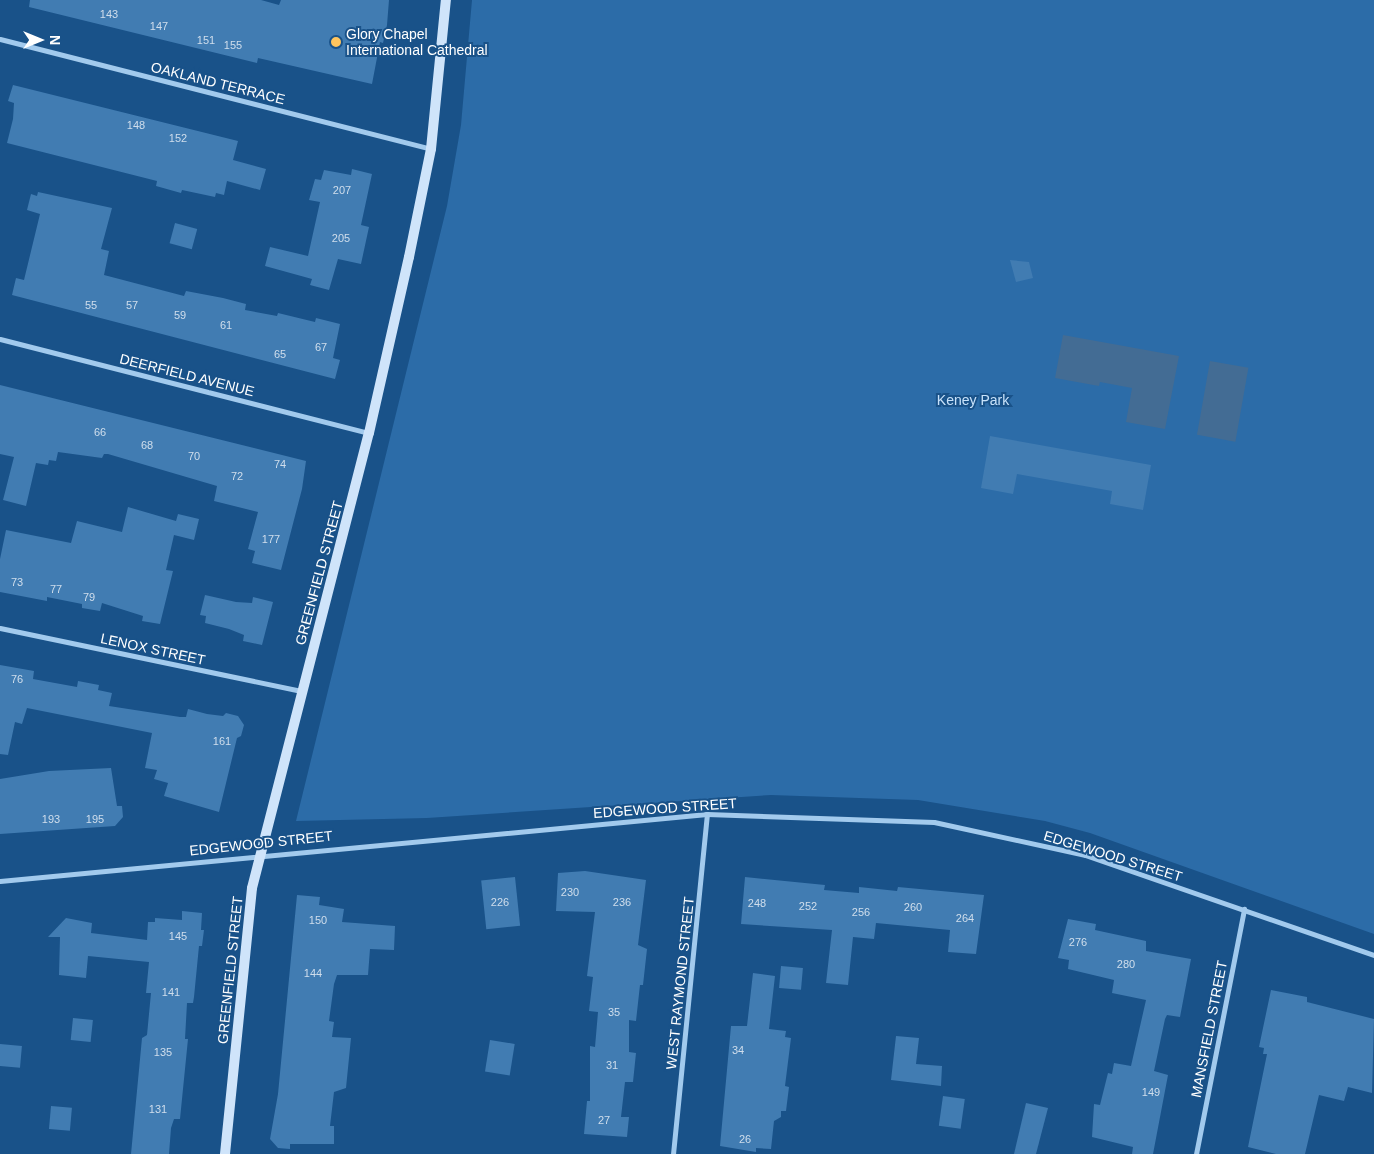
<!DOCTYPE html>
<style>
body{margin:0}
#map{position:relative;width:1374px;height:1154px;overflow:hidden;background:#195289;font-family:Helvetica,sans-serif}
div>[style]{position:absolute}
.green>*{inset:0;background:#2c6ca8}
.water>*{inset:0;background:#436c94;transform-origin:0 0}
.building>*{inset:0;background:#417cb2;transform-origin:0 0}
.street>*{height:5px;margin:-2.5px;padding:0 2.5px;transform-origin:2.5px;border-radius:2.5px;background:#a2caed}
.secondary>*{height:10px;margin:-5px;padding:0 5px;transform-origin:5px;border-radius:5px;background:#cfe4fa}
.dots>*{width:14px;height:14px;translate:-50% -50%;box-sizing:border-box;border:2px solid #195289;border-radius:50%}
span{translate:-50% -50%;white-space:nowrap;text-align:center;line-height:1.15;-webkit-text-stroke:4px #195289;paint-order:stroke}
.number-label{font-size:11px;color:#d0deec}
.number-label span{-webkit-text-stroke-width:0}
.poi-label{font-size:14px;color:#fff}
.left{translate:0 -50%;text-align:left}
.street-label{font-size:14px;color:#fff}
.park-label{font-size:14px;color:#c8e2fa}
.north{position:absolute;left:15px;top:15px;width:50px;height:50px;-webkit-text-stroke:4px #195289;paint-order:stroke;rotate:90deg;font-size:14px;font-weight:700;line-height:20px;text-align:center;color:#fff}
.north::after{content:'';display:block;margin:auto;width:18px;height:22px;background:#fff;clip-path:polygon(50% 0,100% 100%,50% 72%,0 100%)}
</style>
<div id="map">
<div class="green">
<i style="clip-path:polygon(472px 0,1374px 0,1374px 934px,1090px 833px,1045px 821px,918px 800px,771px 795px,427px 818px,296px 821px,447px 206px,461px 125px)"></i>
</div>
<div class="water">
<i style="clip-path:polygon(1063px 335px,1179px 356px,1165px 429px,1126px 422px,1132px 388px,1100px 382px,1099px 386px,1055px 378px)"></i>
<i style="left:1210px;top:361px;width:39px;height:75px;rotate:10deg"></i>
</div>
<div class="building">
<i style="clip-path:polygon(30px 0,261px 0,279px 5px,281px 0,389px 0,387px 25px,383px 43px,380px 42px,372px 84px,258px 58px,257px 63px,29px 7px)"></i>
<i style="clip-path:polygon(13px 85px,238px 141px,233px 160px,266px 169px,260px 190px,227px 181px,224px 195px,216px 193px,215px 197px,182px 190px,181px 193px,156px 186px,157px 181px,7px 143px,13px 119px,14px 103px,8px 101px)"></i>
<i style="clip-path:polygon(352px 169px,372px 174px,361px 225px,369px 227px,361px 264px,338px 259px,329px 290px,310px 285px,312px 279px,265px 266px,270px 247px,308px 256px,320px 202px,309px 200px,315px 179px,321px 180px,324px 170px,351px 175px)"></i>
<i style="clip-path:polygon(38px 192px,112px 208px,101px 249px,109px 251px,104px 275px,184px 296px,186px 291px,223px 298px,246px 304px,245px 310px,277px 316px,278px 313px,315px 322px,316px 318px,340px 324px,333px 358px,340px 360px,335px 379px,12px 295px,16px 278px,24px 280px,40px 214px,27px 210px,31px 194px,37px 196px)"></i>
<i style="left:175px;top:223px;width:23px;height:21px;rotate:15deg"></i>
<i style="clip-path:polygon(1010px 260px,1029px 262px,1033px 278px,1016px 282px)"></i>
<i style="clip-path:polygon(0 385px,306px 461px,302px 489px,281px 570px,252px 563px,255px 551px,248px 549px,258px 512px,214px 501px,217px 486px,108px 454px,104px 454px,102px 458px,58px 452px,56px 461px,49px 460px,48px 465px,36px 463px,26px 506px,3px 500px,14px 457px,0 454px)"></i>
<i style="clip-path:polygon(990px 436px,1151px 465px,1143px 510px,1110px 504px,1112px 491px,1017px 474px,1013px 494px,981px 488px)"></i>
<i style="clip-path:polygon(128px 507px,176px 521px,178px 514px,199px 519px,194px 540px,174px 535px,166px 570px,173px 571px,160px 624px,142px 621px,143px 616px,102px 603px,100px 611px,82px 608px,82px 604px,47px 597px,47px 601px,0 592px,0 559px,6px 530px,71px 543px,77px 521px,122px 532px)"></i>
<i style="clip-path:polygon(205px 595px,236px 602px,252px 603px,253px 597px,273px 602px,262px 645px,243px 641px,244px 635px,229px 629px,205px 623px,206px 616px,200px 615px)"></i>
<i style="clip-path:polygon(0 665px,34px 671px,33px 679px,77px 687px,78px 681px,99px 685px,98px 690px,112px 693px,109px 706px,180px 717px,186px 717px,188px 709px,207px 714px,223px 716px,226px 713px,238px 716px,244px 725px,241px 736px,237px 738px,219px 812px,164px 796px,168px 783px,154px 779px,157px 770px,145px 768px,152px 733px,27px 708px,22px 724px,15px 722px,8px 755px,0 754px)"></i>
<i style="clip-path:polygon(111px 768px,117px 806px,122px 806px,123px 817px,115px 826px,0 834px,0 779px,49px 771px)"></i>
<i style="clip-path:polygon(585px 871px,646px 880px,638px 945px,647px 949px,643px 985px,640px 985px,636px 1021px,629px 1020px,629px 1052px,636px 1053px,633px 1082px,625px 1082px,621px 1117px,629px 1117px,627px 1137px,584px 1134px,587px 1101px,590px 1101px,590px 1046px,595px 1047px,598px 1012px,589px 1011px,593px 977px,587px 976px,595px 912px,556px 911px,558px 873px)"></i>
<i style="left:515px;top:877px;width:49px;height:34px;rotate:84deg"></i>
<i style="clip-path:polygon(745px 877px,825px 885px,824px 890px,859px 893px,859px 887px,897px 891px,898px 887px,984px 895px,976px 954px,948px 952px,950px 930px,876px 923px,874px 939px,853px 937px,848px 985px,826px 983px,832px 930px,741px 924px)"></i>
<i style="clip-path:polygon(297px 895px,320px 897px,319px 905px,344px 909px,342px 922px,395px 926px,394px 950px,370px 949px,368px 975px,337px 975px,334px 984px,329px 1021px,334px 1022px,332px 1037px,351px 1038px,346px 1088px,334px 1092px,330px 1126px,334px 1126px,334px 1144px,290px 1144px,290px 1149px,278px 1148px,270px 1139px,278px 1094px)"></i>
<i style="clip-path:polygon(182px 911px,202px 913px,201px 930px,204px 930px,202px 946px,199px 946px,194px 997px,193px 1003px,187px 1003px,185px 1039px,188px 1039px,180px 1119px,174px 1119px,171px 1128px,169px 1154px,131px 1154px,142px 1038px,147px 1035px,151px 993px,146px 993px,149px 962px,88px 956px,86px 978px,59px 975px,60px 937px,48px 937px,66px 918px,92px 923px,91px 933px,147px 940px,148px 922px,155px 922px,155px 918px,182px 920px)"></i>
<i style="clip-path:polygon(1068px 919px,1096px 924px,1095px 930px,1146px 941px,1146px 951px,1191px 959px,1180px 1017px,1167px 1015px,1165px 1019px,1154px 1071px,1168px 1075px,1153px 1154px,1132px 1154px,1133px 1147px,1092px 1137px,1094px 1104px,1100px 1105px,1108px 1073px,1112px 1074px,1114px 1063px,1131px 1066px,1146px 1000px,1112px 993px,1114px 980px,1068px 969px,1069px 960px,1058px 958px)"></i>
<i style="left:781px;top:966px;width:22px;height:22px;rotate:5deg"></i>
<i style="clip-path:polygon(753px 973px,775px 976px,769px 1029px,786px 1031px,785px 1037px,791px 1038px,785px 1086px,789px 1087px,786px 1111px,781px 1111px,781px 1117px,774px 1121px,771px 1149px,756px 1148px,756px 1152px,720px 1146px,731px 1026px,747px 1026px)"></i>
<i style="clip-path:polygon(1271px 990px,1307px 997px,1307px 1002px,1374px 1019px,1372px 1093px,1348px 1087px,1344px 1101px,1319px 1095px,1305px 1154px,1276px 1154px,1248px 1147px,1267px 1054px,1263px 1054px,1264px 1048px,1259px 1047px)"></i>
<i style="left:73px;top:1018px;width:20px;height:22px;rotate:6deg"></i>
<i style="clip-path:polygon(896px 1036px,919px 1038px,916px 1064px,942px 1066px,941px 1086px,891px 1080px)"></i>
<i style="left:490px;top:1040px;width:25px;height:32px;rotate:9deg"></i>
<i style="left:0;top:1044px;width:22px;height:22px;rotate:5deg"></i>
<i style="left:943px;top:1096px;width:22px;height:30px;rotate:8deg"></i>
<i style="clip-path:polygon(1026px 1103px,1048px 1108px,1036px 1154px,1014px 1154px)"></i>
<i style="left:51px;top:1106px;width:21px;height:23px;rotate:5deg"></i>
</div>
<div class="street">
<i style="left:0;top:39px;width:445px;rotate:14.3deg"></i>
<i style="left:0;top:339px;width:381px;rotate:14.3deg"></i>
<i style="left:0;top:628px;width:309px;rotate:11.8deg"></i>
<i style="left:0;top:881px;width:710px;rotate:-5.41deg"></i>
<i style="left:707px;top:814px;width:227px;rotate:2deg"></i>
<i style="left:934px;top:822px;width:155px;rotate:12.3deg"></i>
<i style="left:1085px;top:855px;width:306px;rotate:19.1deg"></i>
<i style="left:673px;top:1154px;width:342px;rotate:-84.3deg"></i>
<i style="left:1196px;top:1154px;width:250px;rotate:-78.9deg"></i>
</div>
<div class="secondary">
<i style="left:225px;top:1154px;width:267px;rotate:-84.2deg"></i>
<i style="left:252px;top:888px;width:470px;rotate:-75.6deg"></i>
<i style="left:369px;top:433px;width:180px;rotate:-77.2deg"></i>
<i style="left:409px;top:257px;width:110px;rotate:-78.5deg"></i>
<i style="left:431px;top:149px;width:150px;rotate:-84.3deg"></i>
</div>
<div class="dots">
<i style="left:336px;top:42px;background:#ffc55e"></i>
</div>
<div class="number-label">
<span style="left:109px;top:14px">143</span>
<span style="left:159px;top:26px">147</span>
<span style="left:206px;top:40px">151</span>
<span style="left:233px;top:45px">155</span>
<span style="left:136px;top:125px">148</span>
<span style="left:178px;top:138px">152</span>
<span style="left:342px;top:190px">207</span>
<span style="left:341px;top:238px">205</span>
<span style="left:91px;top:305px">55</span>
<span style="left:132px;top:305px">57</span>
<span style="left:180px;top:315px">59</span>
<span style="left:226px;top:325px">61</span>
<span style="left:321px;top:347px">67</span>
<span style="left:280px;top:354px">65</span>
<span style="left:100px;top:432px">66</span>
<span style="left:147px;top:445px">68</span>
<span style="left:194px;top:456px">70</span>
<span style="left:280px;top:464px">74</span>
<span style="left:237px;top:476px">72</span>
<span style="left:271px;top:539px">177</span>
<span style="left:17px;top:582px">73</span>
<span style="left:56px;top:589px">77</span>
<span style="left:89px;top:597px">79</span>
<span style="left:17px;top:679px">76</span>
<span style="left:222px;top:741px">161</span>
<span style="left:51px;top:819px">193</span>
<span style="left:95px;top:819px">195</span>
<span style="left:570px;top:892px">230</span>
<span style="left:500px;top:902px">226</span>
<span style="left:622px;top:902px">236</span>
<span style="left:757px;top:903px">248</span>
<span style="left:808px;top:906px">252</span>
<span style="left:913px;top:907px">260</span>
<span style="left:861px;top:912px">256</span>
<span style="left:965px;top:918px">264</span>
<span style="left:318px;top:920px">150</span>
<span style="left:178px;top:936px">145</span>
<span style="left:1078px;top:942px">276</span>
<span style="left:1126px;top:964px">280</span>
<span style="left:313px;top:973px">144</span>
<span style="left:171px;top:992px">141</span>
<span style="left:614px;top:1012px">35</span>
<span style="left:738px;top:1050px">34</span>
<span style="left:163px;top:1052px">135</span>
<span style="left:612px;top:1065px">31</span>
<span style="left:1151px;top:1092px">149</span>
<span style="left:158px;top:1109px">131</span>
<span style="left:604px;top:1120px">27</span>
<span style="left:745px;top:1139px">26</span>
</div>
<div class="poi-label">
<span class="left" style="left:346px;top:42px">Glory Chapel<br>International Cathedral</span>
</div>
<div class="street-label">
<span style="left:218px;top:83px;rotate:14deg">OAKLAND TERRACE</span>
<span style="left:187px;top:375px;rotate:14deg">DEERFIELD AVENUE</span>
<span style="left:319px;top:573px;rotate:-75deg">GREENFIELD STREET</span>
<span style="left:153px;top:649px;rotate:12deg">LENOX STREET</span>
<span style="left:665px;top:808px;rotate:-4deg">EDGEWOOD STREET</span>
<span style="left:261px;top:843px;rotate:-6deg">EDGEWOOD STREET</span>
<span style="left:1113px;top:856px;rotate:17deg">EDGEWOOD STREET</span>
<span style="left:230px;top:970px;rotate:-84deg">GREENFIELD STREET</span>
<span style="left:680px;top:983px;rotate:-84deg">WEST RAYMOND STREET</span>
<span style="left:1209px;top:1029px;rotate:-79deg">MANSFIELD STREET</span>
</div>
<div class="park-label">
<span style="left:973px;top:400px">Keney Park</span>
</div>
<div class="north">N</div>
</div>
